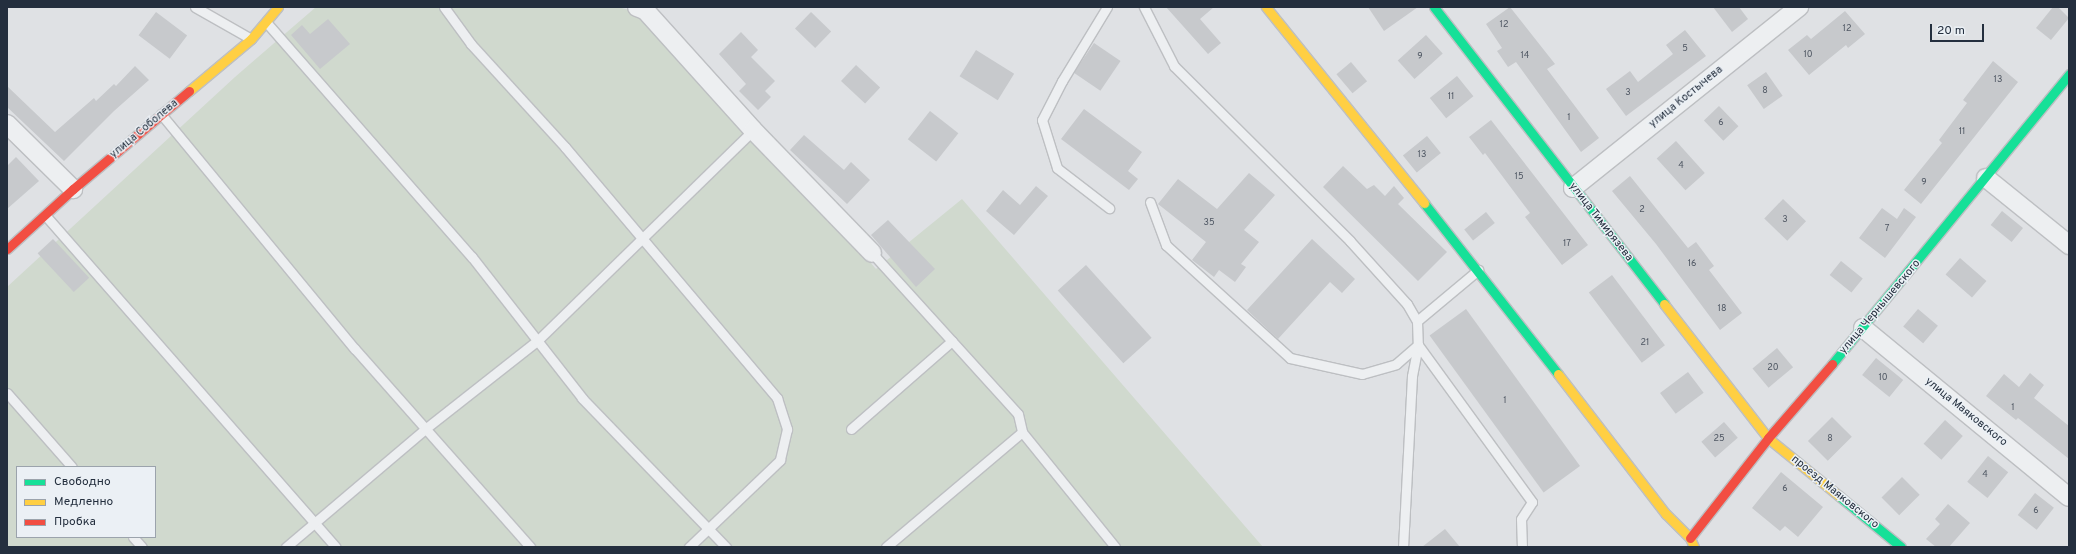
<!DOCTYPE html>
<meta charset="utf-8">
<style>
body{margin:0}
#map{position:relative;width:2076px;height:554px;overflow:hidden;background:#dfe1e4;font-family:Overpass,sans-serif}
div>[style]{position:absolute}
.green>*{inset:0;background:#d0d9ce}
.building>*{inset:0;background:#c7c9cc;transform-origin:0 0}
.roads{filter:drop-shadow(1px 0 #bdbfc2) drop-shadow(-1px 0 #bdbfc2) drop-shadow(0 1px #bdbfc2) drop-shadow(0 -1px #bdbfc2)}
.lane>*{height:9px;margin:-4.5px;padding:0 4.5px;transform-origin:4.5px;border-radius:4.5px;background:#edeff1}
.street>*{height:18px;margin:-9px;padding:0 9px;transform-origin:9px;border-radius:9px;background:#edeff1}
.fast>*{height:9px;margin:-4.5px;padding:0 4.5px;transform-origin:4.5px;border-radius:4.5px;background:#16e098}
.slow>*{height:9px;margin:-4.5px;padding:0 4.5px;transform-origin:4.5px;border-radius:4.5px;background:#ffcf43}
.jam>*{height:9px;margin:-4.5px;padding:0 4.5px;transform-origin:4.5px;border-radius:4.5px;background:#f24e42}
span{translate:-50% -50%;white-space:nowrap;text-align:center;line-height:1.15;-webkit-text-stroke:3px #ebf0f5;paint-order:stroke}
.number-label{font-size:9px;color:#4e5662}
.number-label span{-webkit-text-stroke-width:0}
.street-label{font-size:11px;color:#242f3e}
.frame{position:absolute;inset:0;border:8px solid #242f3e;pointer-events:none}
.legend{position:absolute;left:16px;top:466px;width:140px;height:72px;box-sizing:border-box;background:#ebf0f5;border:1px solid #9ba3ac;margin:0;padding:5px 7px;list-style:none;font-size:12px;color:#242f3e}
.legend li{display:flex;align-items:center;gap:8px;height:20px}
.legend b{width:20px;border:1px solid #9ba3ac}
.scale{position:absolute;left:1930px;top:24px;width:54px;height:18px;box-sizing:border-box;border:2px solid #242f3e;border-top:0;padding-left:5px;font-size:12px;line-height:14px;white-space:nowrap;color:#242f3e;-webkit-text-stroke:3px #ebf0f5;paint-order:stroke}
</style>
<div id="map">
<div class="green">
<i style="clip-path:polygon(evenodd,316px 7px,618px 7px,656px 17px,876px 269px,962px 199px,1263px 547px,7px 547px,7px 287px,235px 77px,316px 7px,17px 467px,155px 467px,155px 537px,17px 537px,17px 467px)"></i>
</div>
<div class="building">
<i style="clip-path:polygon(1166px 7px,1214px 7px,1200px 19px,1221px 43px,1208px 54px)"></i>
<i style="clip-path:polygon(1368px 7px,1418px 7px,1384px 31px)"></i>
<i style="clip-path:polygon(1510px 7px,1555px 64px,1547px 69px,1599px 138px,1581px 152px,1516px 62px,1508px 67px,1497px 51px,1502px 48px,1486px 24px)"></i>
<i style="clip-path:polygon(1713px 7px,1739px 7px,1748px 19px,1732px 32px)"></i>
<i style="clip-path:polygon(2053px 7px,2058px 7px,2069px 18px,2051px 40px,2036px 28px)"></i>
<i style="clip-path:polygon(1845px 11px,1865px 34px,1848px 48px,1846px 45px,1809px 75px,1788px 50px,1807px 35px,1811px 39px)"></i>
<i style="left:156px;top:12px;width:39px;height:29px;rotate:37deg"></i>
<i style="left:811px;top:12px;width:28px;height:23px;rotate:44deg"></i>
<i style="clip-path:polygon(328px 19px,350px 44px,320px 69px,291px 35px,302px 25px,310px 34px)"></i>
<i style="clip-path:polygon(1685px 30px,1706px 56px,1626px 116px,1606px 89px,1630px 71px,1638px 82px,1673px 54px,1666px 45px)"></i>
<i style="clip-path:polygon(741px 32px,758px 50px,751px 57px,775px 81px,765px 91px,771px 97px,758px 110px,739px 91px,746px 84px,719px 54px)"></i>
<i style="left:1426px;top:35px;width:25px;height:38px;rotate:48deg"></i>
<i style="left:1094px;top:43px;width:32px;height:36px;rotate:34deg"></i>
<i style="left:976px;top:50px;width:45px;height:31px;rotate:32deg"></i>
<i style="clip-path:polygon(1993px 61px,2018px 82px,1921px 204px,1904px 190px,1942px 143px,1939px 140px,1967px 103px,1963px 100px)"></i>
<i style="left:1351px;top:62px;width:25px;height:19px;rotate:50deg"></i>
<i style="left:856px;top:65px;width:33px;height:22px;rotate:43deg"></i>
<i style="clip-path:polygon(135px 66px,149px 80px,114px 111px,64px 161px,7px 107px,7px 86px,55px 132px,94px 98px,96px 101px,114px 84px,116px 86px)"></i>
<i style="left:1766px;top:72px;width:29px;height:23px;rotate:55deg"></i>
<i style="left:1457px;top:76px;width:26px;height:35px;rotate:51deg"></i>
<i style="left:1719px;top:106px;width:28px;height:21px;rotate:46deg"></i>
<i style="clip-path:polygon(1084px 109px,1142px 152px,1128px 171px,1138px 179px,1129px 190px,1061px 139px)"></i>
<i style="left:930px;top:111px;width:36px;height:36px;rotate:38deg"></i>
<i style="clip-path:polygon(1491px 120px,1588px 245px,1562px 265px,1525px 217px,1530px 213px,1485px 153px,1483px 155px,1469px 137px)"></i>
<i style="clip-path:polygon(804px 135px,844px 170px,851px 162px,870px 180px,847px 204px,790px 150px)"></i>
<i style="left:1427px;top:136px;width:22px;height:31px;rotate:51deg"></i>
<i style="left:1676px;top:141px;width:43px;height:26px;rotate:48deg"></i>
<i style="clip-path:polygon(16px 157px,39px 181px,7px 209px,7px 166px)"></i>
<i style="clip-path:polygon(1343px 166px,1367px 189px,1374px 185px,1385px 196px,1394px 186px,1404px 198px,1398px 204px,1447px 252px,1418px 281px,1323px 187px)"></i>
<i style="clip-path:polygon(1249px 173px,1275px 195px,1244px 230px,1259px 242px,1241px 264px,1246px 267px,1235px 282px,1219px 270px,1214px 277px,1192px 260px,1206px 242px,1158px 204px,1178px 179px,1217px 209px)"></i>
<i style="clip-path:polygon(1630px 176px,1688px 248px,1696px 242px,1714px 266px,1709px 270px,1742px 313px,1720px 330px,1656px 244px,1612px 191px)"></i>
<i style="clip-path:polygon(1036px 186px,1048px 196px,1014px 235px,986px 211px,1003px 190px,1020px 205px)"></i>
<i style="left:1783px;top:199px;width:32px;height:27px;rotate:44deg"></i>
<i style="clip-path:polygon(1882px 208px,1897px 219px,1904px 208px,1916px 217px,1885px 258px,1859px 238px)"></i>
<i style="left:2002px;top:211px;width:27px;height:18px;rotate:39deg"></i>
<i style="left:1486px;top:212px;width:14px;height:28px;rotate:51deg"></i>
<i style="clip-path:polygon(888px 220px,935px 269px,916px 287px,871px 235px)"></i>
<i style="left:53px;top:239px;width:53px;height:21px;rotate:47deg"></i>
<i style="clip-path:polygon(1312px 239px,1355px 279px,1342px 293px,1330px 282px,1278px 339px,1247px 310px)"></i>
<i style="left:1960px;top:258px;width:35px;height:22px;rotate:41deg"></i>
<i style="left:1841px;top:261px;width:28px;height:18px;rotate:39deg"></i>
<i style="left:1086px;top:265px;width:98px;height:38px;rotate:48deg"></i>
<i style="left:1612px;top:275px;width:88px;height:29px;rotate:53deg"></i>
<i style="left:1466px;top:309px;width:194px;height:45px;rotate:54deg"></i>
<i style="left:1918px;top:309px;width:26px;height:23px;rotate:40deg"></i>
<i style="left:1777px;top:348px;width:25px;height:32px;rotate:50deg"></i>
<i style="left:1876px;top:358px;width:35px;height:22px;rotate:39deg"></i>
<i style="left:1688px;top:372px;width:26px;height:35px;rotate:53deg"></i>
<i style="clip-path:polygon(2030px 373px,2044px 385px,2034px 398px,2069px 426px,2069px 459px,2018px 418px,2016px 420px,1986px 396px,2004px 374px,2019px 387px)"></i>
<i style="left:1832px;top:417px;width:28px;height:34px;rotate:45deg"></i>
<i style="left:1945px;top:420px;width:24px;height:32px;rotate:42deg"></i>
<i style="left:1724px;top:422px;width:21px;height:30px;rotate:49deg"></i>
<i style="left:1988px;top:456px;width:26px;height:33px;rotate:39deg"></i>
<i style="clip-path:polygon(1781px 472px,1823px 507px,1798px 537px,1785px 526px,1780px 531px,1752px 508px)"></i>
<i style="left:1902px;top:477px;width:25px;height:29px;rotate:45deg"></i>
<i style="left:2035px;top:493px;width:24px;height:28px;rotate:38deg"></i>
<i style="clip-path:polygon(1948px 504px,1970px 523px,1949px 547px,1936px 547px,1926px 539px,1940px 524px,1935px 519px)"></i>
<i style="clip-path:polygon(1445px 529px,1460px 547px,1422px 547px)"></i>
</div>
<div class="roads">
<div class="lane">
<i style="left:195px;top:7px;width:64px;rotate:29.7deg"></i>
<i style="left:444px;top:7px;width:46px;rotate:53.9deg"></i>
<i style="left:471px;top:44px;width:139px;rotate:47.6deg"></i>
<i style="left:565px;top:147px;width:329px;rotate:49.8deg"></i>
<i style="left:777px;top:398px;width:33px;rotate:72deg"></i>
<i style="left:787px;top:429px;width:32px;rotate:103deg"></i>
<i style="left:780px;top:460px;width:126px;rotate:136.3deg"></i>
<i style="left:1107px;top:7px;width:87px;rotate:121.3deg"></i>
<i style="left:1062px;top:81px;width:44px;rotate:117.1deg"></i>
<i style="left:1042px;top:120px;width:50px;rotate:72.6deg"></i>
<i style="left:1057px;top:168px;width:66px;rotate:37.6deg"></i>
<i style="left:1144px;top:7px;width:66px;rotate:63deg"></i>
<i style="left:1174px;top:66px;width:248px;rotate:44.8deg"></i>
<i style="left:1350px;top:241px;width:85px;rotate:47.9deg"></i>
<i style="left:1407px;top:304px;width:20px;rotate:60deg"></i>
<i style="left:1417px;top:321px;width:24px;rotate:88deg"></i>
<i style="left:1418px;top:345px;width:32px;rotate:101deg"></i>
<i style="left:1412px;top:376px;width:171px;rotate:93deg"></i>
<i style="left:266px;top:22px;width:313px;rotate:48.8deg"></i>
<i style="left:472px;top:257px;width:179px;rotate:52deg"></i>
<i style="left:582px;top:398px;width:207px;rotate:46deg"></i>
<i style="left:161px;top:114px;width:305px;rotate:50.5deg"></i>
<i style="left:355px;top:349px;width:264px;rotate:48.5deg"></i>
<i style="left:1150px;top:202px;width:46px;rotate:69.6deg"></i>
<i style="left:1166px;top:245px;width:168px;rotate:42.3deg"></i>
<i style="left:1290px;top:358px;width:74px;rotate:12.5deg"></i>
<i style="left:1362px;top:374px;width:35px;rotate:-16deg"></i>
<i style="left:1396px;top:364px;width:29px;rotate:-41deg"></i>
<i style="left:45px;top:215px;width:441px;rotate:48.8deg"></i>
<i style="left:872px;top:253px;width:217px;rotate:47.8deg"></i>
<i style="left:1018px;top:414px;width:18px;rotate:77deg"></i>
<i style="left:1022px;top:432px;width:148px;rotate:51deg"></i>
<i style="left:1417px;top:321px;width:80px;rotate:-39.9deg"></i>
<i style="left:1418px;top:345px;width:194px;rotate:54deg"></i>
<i style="left:1532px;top:502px;width:20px;rotate:123deg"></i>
<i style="left:1521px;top:519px;width:28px;rotate:88deg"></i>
<i style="left:7px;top:393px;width:98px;rotate:48.7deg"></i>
<i style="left:851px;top:429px;width:134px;rotate:-41.1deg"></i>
<i style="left:133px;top:537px;width:13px;rotate:48deg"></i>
<i style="left:286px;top:547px;width:182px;rotate:-40.3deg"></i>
<i style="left:425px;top:429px;width:142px;rotate:-38.2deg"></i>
<i style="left:537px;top:341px;width:302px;rotate:-44.3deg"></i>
<i style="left:886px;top:547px;width:178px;rotate:-40.2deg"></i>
</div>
<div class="street">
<i style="left:637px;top:7px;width:9px;rotate:21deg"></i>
<i style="left:645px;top:10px;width:161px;rotate:48deg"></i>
<i style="left:753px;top:130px;width:171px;rotate:45.9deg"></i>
<i style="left:7px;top:124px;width:93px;rotate:44.6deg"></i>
<i style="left:1986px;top:178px;width:107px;rotate:38.9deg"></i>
<i style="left:1573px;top:188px;width:290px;rotate:-38.7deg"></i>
<i style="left:1863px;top:328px;width:266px;rotate:39.4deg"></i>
</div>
<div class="fast">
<i style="left:1434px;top:7px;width:376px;rotate:52.2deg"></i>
<i style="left:1424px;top:203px;width:217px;rotate:51.9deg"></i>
<i style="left:1832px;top:364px;width:375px;rotate:-50.7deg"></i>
<i style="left:1839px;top:496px;width:80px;rotate:39.4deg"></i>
</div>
<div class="slow">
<i style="left:1266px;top:7px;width:252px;rotate:51.1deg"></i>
<i style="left:189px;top:91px;width:81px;rotate:-40deg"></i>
<i style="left:251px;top:39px;width:42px;rotate:-49.8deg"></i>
<i style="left:1664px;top:304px;width:170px;rotate:52.2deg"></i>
<i style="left:1768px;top:438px;width:92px;rotate:39.2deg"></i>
<i style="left:1558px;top:374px;width:177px;rotate:52.4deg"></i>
<i style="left:1666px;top:514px;width:34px;rotate:45deg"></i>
<i style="left:1690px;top:538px;width:10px;rotate:66deg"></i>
</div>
<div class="jam">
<i style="left:7px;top:249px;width:89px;rotate:-42.3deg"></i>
<i style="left:73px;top:189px;width:152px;rotate:-40.2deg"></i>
<i style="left:1690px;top:538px;width:127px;rotate:-52deg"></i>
<i style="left:1768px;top:438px;width:98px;rotate:-49.1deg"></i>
</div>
</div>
<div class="number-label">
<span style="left:1504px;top:25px">12</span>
<span style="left:1847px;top:29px">12</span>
<span style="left:1685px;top:49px">5</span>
<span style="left:1808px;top:55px">10</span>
<span style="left:1525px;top:56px">14</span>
<span style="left:1420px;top:57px">9</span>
<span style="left:1998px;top:80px">13</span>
<span style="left:1765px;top:91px">8</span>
<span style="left:1628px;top:93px">3</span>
<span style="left:1451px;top:97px">11</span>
<span style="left:1569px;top:118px">1</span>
<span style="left:1721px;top:123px">6</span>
<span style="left:1962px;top:132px">11</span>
<span style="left:1422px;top:155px">13</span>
<span style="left:1681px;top:166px">4</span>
<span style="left:1519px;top:177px">15</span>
<span style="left:1924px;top:183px">9</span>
<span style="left:1642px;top:210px">2</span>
<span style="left:1785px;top:220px">3</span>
<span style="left:1209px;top:223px">35</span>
<span style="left:1887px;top:229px">7</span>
<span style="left:1567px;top:244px">17</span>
<span style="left:1692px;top:264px">16</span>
<span style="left:1722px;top:309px">18</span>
<span style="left:1645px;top:343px">21</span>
<span style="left:1773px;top:368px">20</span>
<span style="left:1883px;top:378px">10</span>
<span style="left:1505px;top:401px">1</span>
<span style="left:2013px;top:408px">1</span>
<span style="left:1719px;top:439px">25</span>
<span style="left:1830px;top:439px">8</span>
<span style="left:1985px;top:475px">4</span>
<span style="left:1785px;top:489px">6</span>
<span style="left:2036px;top:511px">6</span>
</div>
<div class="street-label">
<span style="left:1686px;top:97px;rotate:-39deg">улица Костычева</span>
<span style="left:144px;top:129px;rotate:-40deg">улица Соболева</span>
<span style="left:1601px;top:222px;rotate:52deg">улица Тимирязева</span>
<span style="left:1880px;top:307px;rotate:-50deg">улица Чернышевского</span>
<span style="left:1966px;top:412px;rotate:39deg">улица Маяковского</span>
<span style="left:1835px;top:492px;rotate:39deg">проезд Маяковского</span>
</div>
<div class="frame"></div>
<ul class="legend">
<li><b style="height:5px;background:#16e098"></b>Свободно</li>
<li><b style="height:5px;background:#ffcf43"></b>Медленно</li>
<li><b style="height:5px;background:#f24e42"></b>Пробка</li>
</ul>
<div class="scale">20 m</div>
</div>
